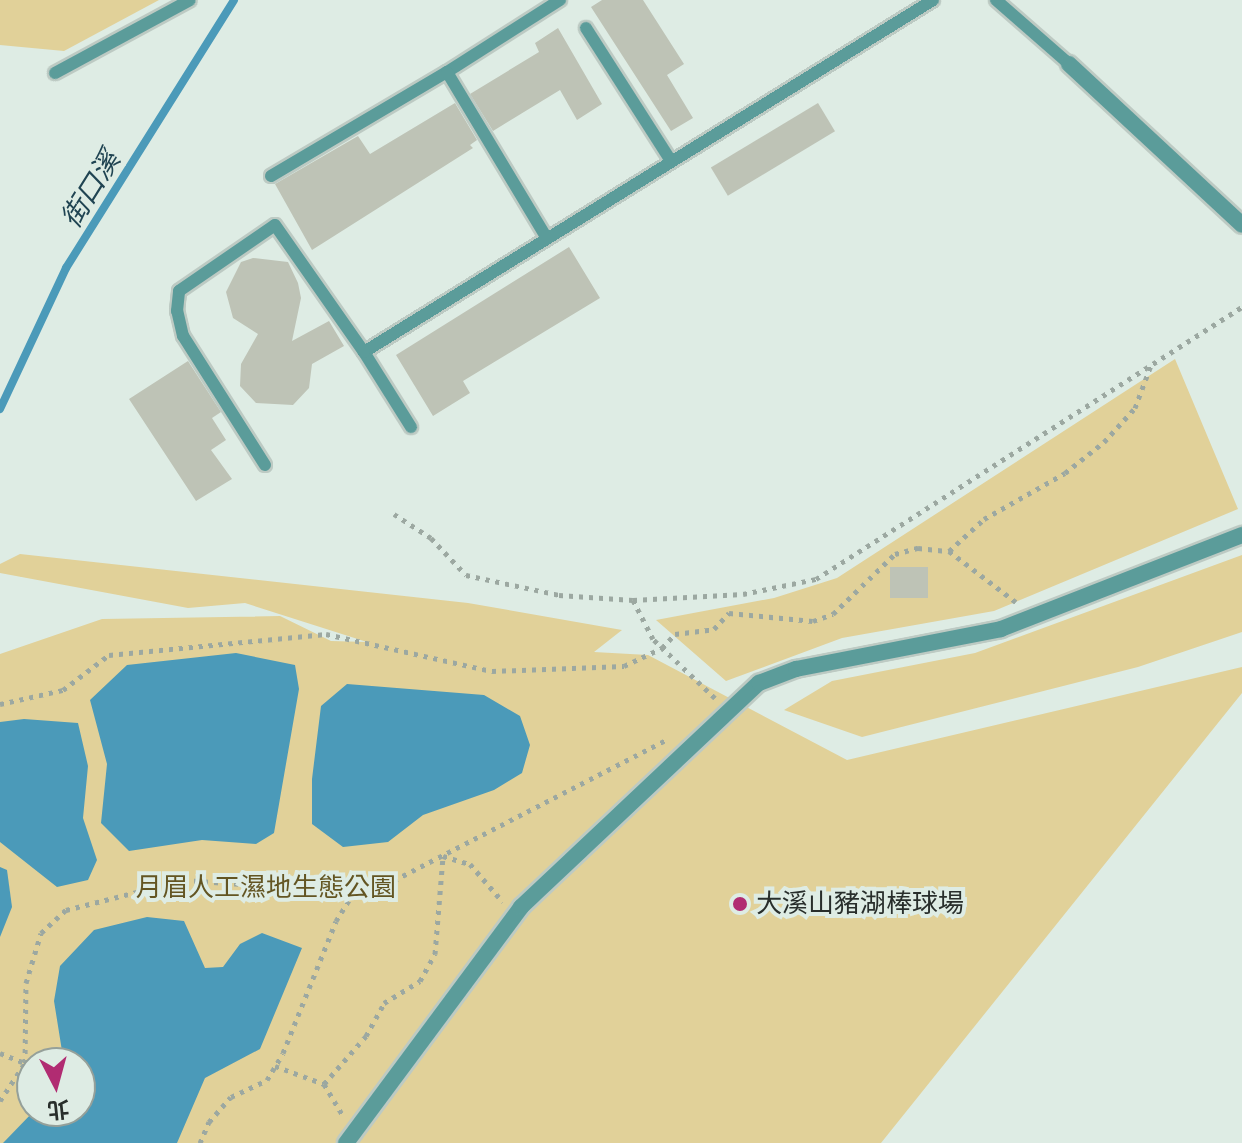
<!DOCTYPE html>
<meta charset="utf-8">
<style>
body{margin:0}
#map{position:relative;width:1242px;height:1143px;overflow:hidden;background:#deece4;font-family:Cabin,"Noto Sans TC",sans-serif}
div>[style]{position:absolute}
.green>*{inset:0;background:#e1d199}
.water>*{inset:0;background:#4b9ab9}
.stream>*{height:8px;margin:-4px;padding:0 4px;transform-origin:4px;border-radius:4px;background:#4b9ab9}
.building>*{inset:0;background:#bec3b6;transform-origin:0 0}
.path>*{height:5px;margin-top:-2.5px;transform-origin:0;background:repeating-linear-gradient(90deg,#9ca8a1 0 4px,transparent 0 10px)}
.roads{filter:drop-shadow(2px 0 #bdcac3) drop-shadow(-2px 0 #bdcac3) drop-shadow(0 2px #bdcac3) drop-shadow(0 -2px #bdcac3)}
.service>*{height:12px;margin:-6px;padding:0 6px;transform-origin:6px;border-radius:6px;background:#5b9c9a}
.minor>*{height:16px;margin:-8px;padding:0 8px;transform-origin:8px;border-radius:8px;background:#5b9c9a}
.dots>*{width:22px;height:22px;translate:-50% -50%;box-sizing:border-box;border:4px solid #deece4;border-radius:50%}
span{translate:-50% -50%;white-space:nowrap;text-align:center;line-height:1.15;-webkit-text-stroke:8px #deece4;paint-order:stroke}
.park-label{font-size:26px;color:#635522}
.poi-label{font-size:26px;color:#282e2b}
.left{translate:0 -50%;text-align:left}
.water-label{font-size:28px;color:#204452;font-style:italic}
.north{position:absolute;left:16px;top:1047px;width:80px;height:80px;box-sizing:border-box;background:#deece4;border:2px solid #95a09a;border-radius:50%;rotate:174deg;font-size:22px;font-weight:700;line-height:32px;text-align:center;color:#282e2b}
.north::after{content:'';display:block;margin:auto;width:28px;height:36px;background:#b12c72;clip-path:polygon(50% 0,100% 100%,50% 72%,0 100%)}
</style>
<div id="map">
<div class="green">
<i style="clip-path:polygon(0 0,159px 0,64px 51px,0 45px)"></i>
<i style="clip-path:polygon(1175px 359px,1238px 509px,994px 611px,842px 638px,726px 681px,656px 620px,774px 598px,837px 578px)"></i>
<i style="clip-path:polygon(evenodd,20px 554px,468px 603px,622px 630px,594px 652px,648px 655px,847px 760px,1242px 667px,1242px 693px,881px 1143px,0 1143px,0 654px,102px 619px,280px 616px,331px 641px,367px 642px,245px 603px,188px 608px,0 573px,0 564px,20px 554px,32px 1063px,80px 1063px,80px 1111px,32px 1111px,32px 1063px)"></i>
<i style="clip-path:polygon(1242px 555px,1242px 632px,1138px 667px,862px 737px,784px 710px,832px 681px,975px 653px)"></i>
</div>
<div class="water">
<i style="clip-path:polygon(236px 653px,295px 665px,299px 689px,274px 833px,256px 844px,202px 840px,129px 851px,101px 823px,107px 764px,90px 700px,127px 665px)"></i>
<i style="clip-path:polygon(347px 684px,484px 695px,520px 716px,530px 745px,522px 773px,494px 790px,423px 815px,388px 842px,343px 847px,312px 824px,312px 779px,321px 706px)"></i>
<i style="clip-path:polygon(24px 719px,78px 723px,88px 766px,83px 818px,97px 860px,88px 880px,57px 887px,0 842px,0 722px)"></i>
<i style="clip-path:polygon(0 867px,7px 870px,12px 907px,0 937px)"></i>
<i style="clip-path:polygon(147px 917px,184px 921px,205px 968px,223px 967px,240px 944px,262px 933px,302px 948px,260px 1049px,205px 1078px,177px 1143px,3px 1143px,34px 1111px,80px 1111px,80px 1063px,57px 1063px,62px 1051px,54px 1001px,60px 966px,94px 930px)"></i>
</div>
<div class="stream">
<i style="left:0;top:409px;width:156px;rotate:-64.9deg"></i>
<i style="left:66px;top:268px;width:316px;rotate:-57.9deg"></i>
</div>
<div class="building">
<i style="clip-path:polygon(602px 0,643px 0,684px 64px,667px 75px,693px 118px,671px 131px,591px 7px)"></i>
<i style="clip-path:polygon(558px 28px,602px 104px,577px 120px,560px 90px,493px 131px,470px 94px,539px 52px,535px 43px)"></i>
<i style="clip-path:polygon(455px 103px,477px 140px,470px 145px,473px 148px,312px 250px,275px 184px,358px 136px,370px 154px)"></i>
<i style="left:818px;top:103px;width:33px;height:125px;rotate:59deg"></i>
<i style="clip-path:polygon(569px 247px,600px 298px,463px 381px,470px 393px,433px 416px,396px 355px)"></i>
<i style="clip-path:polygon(253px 258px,288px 262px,298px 283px,301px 298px,292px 341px,329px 321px,344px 346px,312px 364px,309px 388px,293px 405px,256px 403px,240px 386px,241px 364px,258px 334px,233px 318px,226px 292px,241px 262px)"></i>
<i style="clip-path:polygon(188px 361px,221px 412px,212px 418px,226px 440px,211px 450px,232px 479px,196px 501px,129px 399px)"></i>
<i style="left:928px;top:567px;width:31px;height:38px;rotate:90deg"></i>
</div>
<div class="path">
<i style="left:394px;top:514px;width:44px;rotate:33deg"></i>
<i style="left:431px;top:538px;width:51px;rotate:46.6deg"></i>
<i style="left:466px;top:575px;width:95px;rotate:12.1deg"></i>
<i style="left:559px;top:595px;width:74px;rotate:3.9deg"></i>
<i style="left:949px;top:551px;width:47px;rotate:-42.4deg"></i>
<i style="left:984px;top:519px;width:93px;rotate:-29.6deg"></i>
<i style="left:1065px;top:473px;width:50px;rotate:-38.5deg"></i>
<i style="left:1104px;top:442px;width:46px;rotate:-47.6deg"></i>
<i style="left:1135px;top:408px;width:46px;rotate:-69.6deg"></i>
<i style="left:715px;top:698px;width:86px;rotate:-136.4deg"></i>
<i style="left:653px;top:639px;width:44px;rotate:-117.1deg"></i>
<i style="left:633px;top:600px;width:110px;rotate:-3.1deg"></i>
<i style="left:743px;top:594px;width:75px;rotate:-11.6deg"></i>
<i style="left:816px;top:579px;width:505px;rotate:-32.56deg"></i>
<i style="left:0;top:704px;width:65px;rotate:-12.5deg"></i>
<i style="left:63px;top:690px;width:58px;rotate:-37.3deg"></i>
<i style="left:109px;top:655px;width:218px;rotate:-5.5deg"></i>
<i style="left:326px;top:634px;width:170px;rotate:12.6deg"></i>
<i style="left:492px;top:671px;width:132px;rotate:-2.2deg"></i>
<i style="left:624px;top:666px;width:42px;rotate:-25.3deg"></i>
<i style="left:662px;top:648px;width:19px;rotate:-47deg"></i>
<i style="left:675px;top:634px;width:39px;rotate:-7deg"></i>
<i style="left:714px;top:629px;width:22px;rotate:-47deg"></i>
<i style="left:729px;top:613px;width:84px;rotate:5.4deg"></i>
<i style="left:813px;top:621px;width:21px;rotate:-19deg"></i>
<i style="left:833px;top:614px;width:86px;rotate:-44.1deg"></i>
<i style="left:895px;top:554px;width:24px;rotate:-15deg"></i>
<i style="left:918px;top:548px;width:31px;rotate:6deg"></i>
<i style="left:949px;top:551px;width:84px;rotate:37.3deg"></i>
<i style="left:0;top:1053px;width:27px;rotate:22deg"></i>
<i style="left:275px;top:1066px;width:52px;rotate:20.2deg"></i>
<i style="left:324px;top:1084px;width:39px;rotate:59deg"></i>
<i style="left:324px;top:1084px;width:64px;rotate:-48.8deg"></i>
<i style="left:366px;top:1036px;width:38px;rotate:-61deg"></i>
<i style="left:384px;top:1003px;width:42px;rotate:-31.4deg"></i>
<i style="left:420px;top:981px;width:31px;rotate:-61deg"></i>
<i style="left:435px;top:954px;width:98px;rotate:-85.3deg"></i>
<i style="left:443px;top:856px;width:28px;rotate:17deg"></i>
<i style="left:470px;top:864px;width:50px;rotate:49deg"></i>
<i style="left:0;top:1101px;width:45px;rotate:-56.7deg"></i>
<i style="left:25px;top:1063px;width:80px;rotate:-89.3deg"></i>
<i style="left:26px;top:983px;width:52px;rotate:-73.3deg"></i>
<i style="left:41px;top:933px;width:34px;rotate:-43deg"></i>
<i style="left:66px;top:910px;width:122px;rotate:-14.3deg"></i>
<i style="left:184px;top:880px;width:170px;rotate:4deg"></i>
<i style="left:354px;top:892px;width:32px;rotate:-13deg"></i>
<i style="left:385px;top:885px;width:318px;rotate:-27.3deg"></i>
<i style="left:200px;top:1143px;width:23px;rotate:-67deg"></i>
<i style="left:209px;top:1122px;width:33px;rotate:-49deg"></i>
<i style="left:231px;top:1097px;width:40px;rotate:-25deg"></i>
<i style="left:267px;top:1080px;width:31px;rotate:-59deg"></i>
<i style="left:283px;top:1053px;width:142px;rotate:-68.1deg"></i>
<i style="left:336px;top:921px;width:34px;rotate:-58deg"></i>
</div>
<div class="roads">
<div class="service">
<i style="left:996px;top:0;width:97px;rotate:41.2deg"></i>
<i style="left:586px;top:28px;width:158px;rotate:57.4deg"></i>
<i style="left:447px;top:72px;width:134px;rotate:-32.5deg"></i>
<i style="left:55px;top:73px;width:153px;rotate:-28.4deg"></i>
<i style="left:271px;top:176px;width:204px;rotate:-30.6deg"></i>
<i style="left:447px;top:72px;width:192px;rotate:59deg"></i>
<i style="left:411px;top:427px;width:89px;rotate:-122.1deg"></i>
<i style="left:364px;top:352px;width:669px;rotate:-31.74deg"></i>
<i style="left:265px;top:465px;width:153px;rotate:-122.4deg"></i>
<i style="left:183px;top:336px;width:26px;rotate:-103deg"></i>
<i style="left:177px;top:311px;width:20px;rotate:-84deg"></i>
<i style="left:179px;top:291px;width:116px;rotate:-34.5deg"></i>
<i style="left:275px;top:225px;width:155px;rotate:55deg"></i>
</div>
<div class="minor">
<i style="left:1069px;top:64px;width:236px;rotate:42.9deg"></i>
<i style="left:346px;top:1143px;width:294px;rotate:-53.4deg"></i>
<i style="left:521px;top:907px;width:327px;rotate:-43.3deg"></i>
<i style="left:759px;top:683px;width:40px;rotate:-21deg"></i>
<i style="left:796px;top:669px;width:209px;rotate:-11deg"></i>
<i style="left:1001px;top:629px;width:259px;rotate:-21.3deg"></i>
</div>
</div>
<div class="dots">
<i style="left:740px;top:904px;background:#b12c72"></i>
</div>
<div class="park-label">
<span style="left:266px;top:888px">月眉人工濕地生態公園</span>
</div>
<div class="poi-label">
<span class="left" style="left:756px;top:904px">大溪山豬湖棒球場</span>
</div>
<div class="water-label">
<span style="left:90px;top:189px;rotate:-58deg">街口溪</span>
</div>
<div class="north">北</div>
</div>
